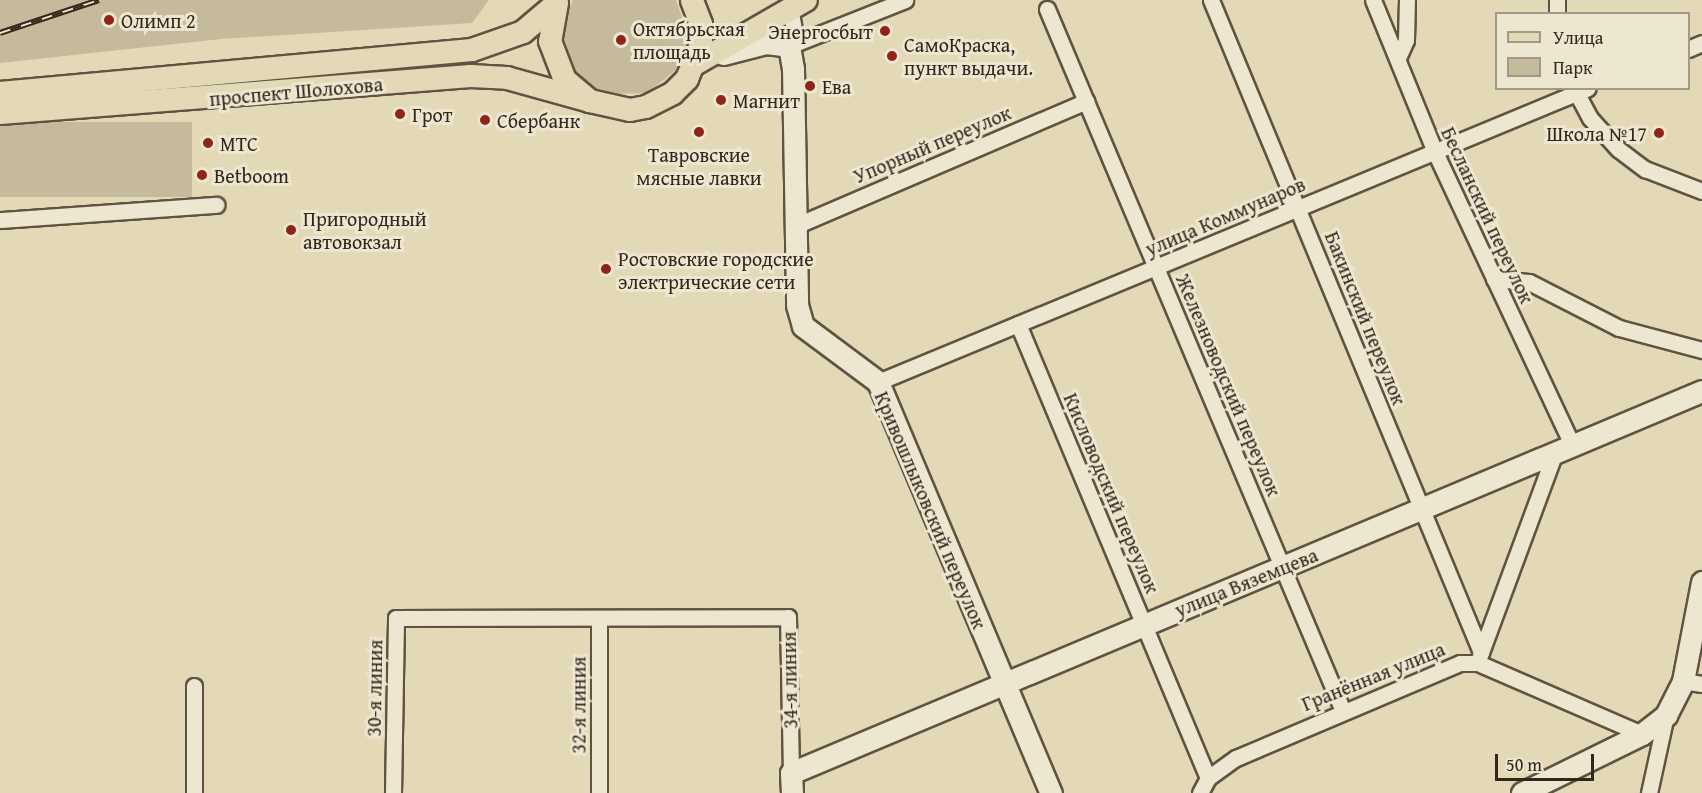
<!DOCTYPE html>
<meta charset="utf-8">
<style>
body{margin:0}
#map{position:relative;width:1702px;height:793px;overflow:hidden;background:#e3d9b6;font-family:"Gentium Book Plus",serif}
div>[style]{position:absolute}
.green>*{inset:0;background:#c5bb9c;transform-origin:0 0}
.roads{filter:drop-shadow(2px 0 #5f5342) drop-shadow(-2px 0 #5f5342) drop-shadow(0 2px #5f5342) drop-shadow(0 -2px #5f5342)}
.street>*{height:15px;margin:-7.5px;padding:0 7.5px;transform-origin:7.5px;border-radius:7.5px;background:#ede6d0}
.secondary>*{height:21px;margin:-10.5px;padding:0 10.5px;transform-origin:10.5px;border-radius:10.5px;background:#ede6d0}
.primary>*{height:22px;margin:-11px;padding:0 11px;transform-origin:11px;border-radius:11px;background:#e3d9b6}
.rail>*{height:6px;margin-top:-3px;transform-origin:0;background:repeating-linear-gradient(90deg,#ede6d0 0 11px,#33261c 0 22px);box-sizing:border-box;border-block:2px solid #33261c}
.dots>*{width:16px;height:16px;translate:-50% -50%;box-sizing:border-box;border:3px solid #ede6d0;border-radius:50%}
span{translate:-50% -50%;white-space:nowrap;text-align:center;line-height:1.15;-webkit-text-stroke:6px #ede6d0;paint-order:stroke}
.poi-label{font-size:20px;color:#33261c}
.left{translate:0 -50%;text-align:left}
.right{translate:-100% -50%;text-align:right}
.street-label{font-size:20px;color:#33261c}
.legend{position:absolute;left:1495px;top:12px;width:195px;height:78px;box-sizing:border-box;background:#ede6d0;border:2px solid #a39988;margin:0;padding:8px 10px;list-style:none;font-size:18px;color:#33261c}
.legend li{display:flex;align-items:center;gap:12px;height:30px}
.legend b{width:30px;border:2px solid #a39988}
.scale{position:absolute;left:1495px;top:754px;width:99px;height:27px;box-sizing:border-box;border:3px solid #33261c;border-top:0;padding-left:8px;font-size:18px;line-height:21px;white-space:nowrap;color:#33261c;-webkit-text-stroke:4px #ede6d0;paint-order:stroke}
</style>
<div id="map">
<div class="green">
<i style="clip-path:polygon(0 0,489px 0,472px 23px,221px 39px,0 63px)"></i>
<i style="clip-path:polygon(573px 0,676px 0,687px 32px,685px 51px,677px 69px,647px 93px,608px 94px,590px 86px,576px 72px,563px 36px,565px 17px)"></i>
<i style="left:192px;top:122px;width:75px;height:192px;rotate:90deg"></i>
</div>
<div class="roads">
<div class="street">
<i style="left:1211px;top:0;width:706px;rotate:67.51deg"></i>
<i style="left:1373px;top:0;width:164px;rotate:67.8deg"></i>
<i style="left:1435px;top:152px;width:323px;rotate:64.9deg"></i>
<i style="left:790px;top:7px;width:35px;rotate:80deg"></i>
<i style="left:1047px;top:9px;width:762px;rotate:67.14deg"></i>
<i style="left:1557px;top:14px;width:14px;rotate:-90deg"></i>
<i style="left:789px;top:46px;width:125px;rotate:-21.6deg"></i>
<i style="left:1688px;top:49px;width:15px;rotate:-23deg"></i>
<i style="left:1398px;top:58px;width:20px;rotate:-66deg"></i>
<i style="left:1406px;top:40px;width:40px;rotate:-88.6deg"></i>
<i style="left:1574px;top:88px;width:34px;rotate:62deg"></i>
<i style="left:1590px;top:118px;width:42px;rotate:47.9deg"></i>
<i style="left:1618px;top:149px;width:34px;rotate:37deg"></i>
<i style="left:1645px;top:169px;width:61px;rotate:21.1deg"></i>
<i style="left:0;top:220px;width:217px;rotate:-4deg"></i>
<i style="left:795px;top:226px;width:317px;rotate:-23.2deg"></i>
<i style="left:1494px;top:279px;width:35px;rotate:5deg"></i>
<i style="left:1529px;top:282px;width:101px;rotate:27.1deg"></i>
<i style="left:1619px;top:328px;width:86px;rotate:14.8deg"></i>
<i style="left:1018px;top:324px;width:492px;rotate:67.3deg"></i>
<i style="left:878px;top:382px;width:768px;rotate:-22.49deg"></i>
<i style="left:1480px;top:655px;width:216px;rotate:-69.7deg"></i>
<i style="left:1683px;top:681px;width:19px;rotate:9deg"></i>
<i style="left:194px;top:793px;width:107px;rotate:-90deg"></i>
<i style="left:393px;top:793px;width:175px;rotate:-89deg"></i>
<i style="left:396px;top:618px;width:392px;rotate:-0.1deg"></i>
<i style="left:788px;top:617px;width:156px;rotate:88.9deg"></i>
<i style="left:599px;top:793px;width:175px;rotate:-90deg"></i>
<i style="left:1200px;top:793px;width:17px;rotate:-62deg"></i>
<i style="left:1208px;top:778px;width:34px;rotate:-36deg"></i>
<i style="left:1236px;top:758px;width:243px;rotate:-23deg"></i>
<i style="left:1460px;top:663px;width:18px"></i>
<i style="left:1478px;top:663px;width:179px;rotate:23.4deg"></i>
<i style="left:1649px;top:793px;width:80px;rotate:-77.7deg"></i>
</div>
<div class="secondary">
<i style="left:723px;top:54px;width:44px;rotate:-14.3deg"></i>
<i style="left:766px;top:43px;width:23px;rotate:7deg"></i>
<i style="left:789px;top:46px;width:22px;rotate:80deg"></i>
<i style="left:793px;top:68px;width:237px;rotate:89deg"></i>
<i style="left:797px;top:305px;width:22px;rotate:74deg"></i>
<i style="left:803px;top:326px;width:94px;rotate:36.7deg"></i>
<i style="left:878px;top:382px;width:446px;rotate:67.2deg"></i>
<i style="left:792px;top:793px;width:20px;rotate:-93deg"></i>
<i style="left:791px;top:773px;width:988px;rotate:-22.75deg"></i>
<i style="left:1522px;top:793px;width:134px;rotate:-26.2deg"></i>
<i style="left:1642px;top:734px;width:31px;rotate:-38deg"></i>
<i style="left:1666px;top:715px;width:38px;rotate:-63deg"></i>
<i style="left:1683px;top:681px;width:101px;rotate:-79.1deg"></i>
</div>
<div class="primary">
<i style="left:557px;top:3px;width:39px;rotate:100deg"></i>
<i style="left:550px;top:41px;width:42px;rotate:69deg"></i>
<i style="left:565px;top:80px;width:33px;rotate:40deg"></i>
<i style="left:590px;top:101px;width:41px;rotate:12.7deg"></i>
<i style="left:630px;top:110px;width:16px;rotate:-11deg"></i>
<i style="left:646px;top:107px;width:30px;rotate:-27deg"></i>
<i style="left:673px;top:93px;width:20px;rotate:-45deg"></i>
<i style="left:687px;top:79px;width:38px;rotate:-68deg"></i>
<i style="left:701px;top:44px;width:20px;rotate:-90deg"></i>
<i style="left:701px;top:24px;width:26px;rotate:-111deg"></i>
<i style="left:695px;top:64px;width:128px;rotate:-30deg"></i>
<i style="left:0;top:93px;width:474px;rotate:-5.2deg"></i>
<i style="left:472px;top:50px;width:54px;rotate:-19.4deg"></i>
<i style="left:523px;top:32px;width:43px;rotate:-40.3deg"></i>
<i style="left:0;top:113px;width:472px;rotate:-4.5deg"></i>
<i style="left:471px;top:76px;width:36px;rotate:3deg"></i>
<i style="left:507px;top:78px;width:86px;rotate:15.5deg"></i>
</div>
</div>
<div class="rail">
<i style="left:0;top:33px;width:104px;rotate:-18.4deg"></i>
</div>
<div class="dots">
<i style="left:109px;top:20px;background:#8f2418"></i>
<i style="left:885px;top:31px;background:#8f2418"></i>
<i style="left:621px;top:40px;background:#8f2418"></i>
<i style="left:892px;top:56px;background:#8f2418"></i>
<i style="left:810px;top:86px;background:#8f2418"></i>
<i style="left:721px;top:100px;background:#8f2418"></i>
<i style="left:400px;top:114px;background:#8f2418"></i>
<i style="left:485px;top:120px;background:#8f2418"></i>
<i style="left:699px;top:132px;background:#8f2418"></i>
<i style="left:1659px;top:133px;background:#8f2418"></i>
<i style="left:208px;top:143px;background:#8f2418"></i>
<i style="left:202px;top:175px;background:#8f2418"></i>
<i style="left:291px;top:230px;background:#8f2418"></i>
<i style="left:606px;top:269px;background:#8f2418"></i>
</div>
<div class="poi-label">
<span class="left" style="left:121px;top:20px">Олимп 2</span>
<span class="left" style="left:633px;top:40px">Октябрьская<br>площадь</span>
<span class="right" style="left:873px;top:31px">Энергосбыт</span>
<span class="left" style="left:904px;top:56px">СамоКраска,<br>пункт выдачи.</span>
<span class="left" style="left:822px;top:86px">Ева</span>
<span class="left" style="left:733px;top:100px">Магнит</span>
<span class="left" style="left:412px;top:114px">Грот</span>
<span class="left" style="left:497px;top:120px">Сбербанк</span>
<span class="right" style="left:1647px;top:133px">Школа №17</span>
<span class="left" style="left:220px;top:143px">МТС</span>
<span style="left:699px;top:166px">Тавровские<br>мясные лавки</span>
<span class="left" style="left:214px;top:175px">Betboom</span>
<span class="left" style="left:303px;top:230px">Пригородный<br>автовокзал</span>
<span class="left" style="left:618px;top:270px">Ростовские городские<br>электрические сети</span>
</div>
<div class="street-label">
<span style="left:296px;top:91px;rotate:-5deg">проспект Шолохова</span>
<span style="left:932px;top:144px;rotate:-23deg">Упорный переулок</span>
<span style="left:1488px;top:215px;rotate:65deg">Бесланский переулок</span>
<span style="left:1225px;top:216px;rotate:-23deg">улица Коммунаров</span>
<span style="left:1366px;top:318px;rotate:68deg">Бакинский переулок</span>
<span style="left:1229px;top:385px;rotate:67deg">Железноводский переулок</span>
<span style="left:1112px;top:493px;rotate:67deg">Кисловодский переулок</span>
<span style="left:931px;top:510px;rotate:67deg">Кривошлыковский переулок</span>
<span style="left:1246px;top:582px;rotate:-22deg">улица Вяземцева</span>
<span style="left:1373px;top:676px;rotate:-22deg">Гранённая улица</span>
<span style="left:789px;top:680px;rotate:-91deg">34-я линия</span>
<span style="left:374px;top:688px;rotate:-89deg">30-я линия</span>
<span style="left:578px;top:705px;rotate:-90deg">32-я линия</span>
</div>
<ul class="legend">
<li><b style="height:8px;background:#e3d9b6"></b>Улица</li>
<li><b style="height:16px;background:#c5bb9c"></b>Парк</li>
</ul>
<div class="scale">50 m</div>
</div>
